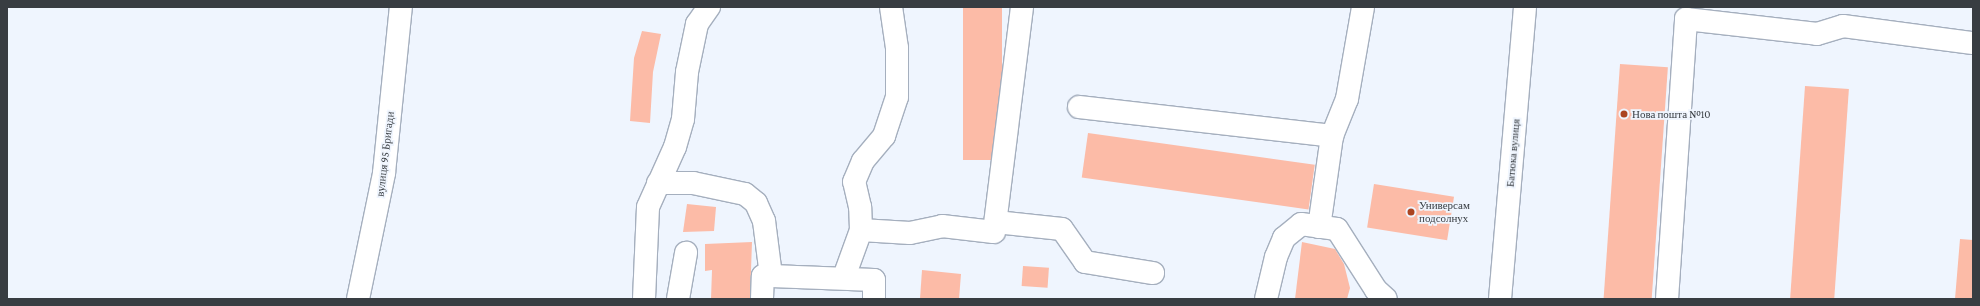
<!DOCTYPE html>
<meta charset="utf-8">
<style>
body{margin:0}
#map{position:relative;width:1980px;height:306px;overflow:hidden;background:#eff5fe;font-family:"Crimson Pro",serif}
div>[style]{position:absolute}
.building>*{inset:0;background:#fcbba7;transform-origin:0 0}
.roads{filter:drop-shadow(1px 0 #a5afbe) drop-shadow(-1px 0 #a5afbe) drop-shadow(0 1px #a5afbe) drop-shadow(0 -1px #a5afbe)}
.minor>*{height:22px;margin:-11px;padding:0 11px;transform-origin:11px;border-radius:11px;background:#fff}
.dots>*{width:11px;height:11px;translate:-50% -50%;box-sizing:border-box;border:2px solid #eff5fe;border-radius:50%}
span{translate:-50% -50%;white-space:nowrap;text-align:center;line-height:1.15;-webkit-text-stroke:3.5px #eff5fe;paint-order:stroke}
.poi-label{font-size:11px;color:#383d42}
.left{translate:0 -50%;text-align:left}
.street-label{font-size:11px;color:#383d42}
.frame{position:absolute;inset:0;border:8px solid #383d42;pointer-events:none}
</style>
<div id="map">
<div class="building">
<i style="left:963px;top:7px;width:39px;height:153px"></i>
<i style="clip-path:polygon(642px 31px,661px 34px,653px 72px,650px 123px,630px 121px,634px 58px)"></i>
<i style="left:1620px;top:64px;width:48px;height:236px;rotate:4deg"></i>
<i style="left:1805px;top:86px;width:44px;height:213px;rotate:4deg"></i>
<i style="left:1088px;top:133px;width:229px;height:45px;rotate:8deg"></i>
<i style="left:1374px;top:184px;width:81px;height:44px;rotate:9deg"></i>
<i style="clip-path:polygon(687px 204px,716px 207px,714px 231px,683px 232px)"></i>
<i style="clip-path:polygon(1960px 239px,1973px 240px,1973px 299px,1955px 299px)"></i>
<i style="clip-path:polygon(752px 242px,750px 299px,711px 299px,712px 270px,705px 271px,705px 244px)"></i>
<i style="clip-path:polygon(1302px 242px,1335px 249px,1344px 264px,1350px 288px,1347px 299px,1295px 299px)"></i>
<i style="left:1023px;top:266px;width:26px;height:20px;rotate:4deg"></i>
<i style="clip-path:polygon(922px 270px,961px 274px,959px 299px,920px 299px)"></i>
</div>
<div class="roads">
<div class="minor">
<i style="left:1079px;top:107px;width:255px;rotate:6.5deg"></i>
<i style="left:1332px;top:136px;width:92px;rotate:98.1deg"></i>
<i style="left:1332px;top:136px;width:40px;rotate:-68deg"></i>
<i style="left:1347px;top:99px;width:93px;rotate:-80.1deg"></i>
<i style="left:658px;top:183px;width:35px"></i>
<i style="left:693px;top:183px;width:53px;rotate:11.9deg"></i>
<i style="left:745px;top:194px;width:14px;rotate:39deg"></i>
<i style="left:756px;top:203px;width:20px;rotate:66deg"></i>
<i style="left:764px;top:221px;width:55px;rotate:82.7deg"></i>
<i style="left:996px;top:222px;width:66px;rotate:6.1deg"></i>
<i style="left:1062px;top:229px;width:40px;rotate:55.1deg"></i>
<i style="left:1085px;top:262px;width:69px;rotate:9.2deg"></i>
<i style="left:861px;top:230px;width:23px;rotate:-92deg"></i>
<i style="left:860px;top:207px;width:26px;rotate:-103deg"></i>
<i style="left:854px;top:182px;width:23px;rotate:-67deg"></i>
<i style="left:863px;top:161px;width:33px;rotate:-50deg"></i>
<i style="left:884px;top:136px;width:41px;rotate:-71.6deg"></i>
<i style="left:897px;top:97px;width:49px;rotate:-90deg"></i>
<i style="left:897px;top:48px;width:41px;rotate:-98.3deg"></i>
<i style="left:844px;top:277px;width:50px;rotate:-70.1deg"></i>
<i style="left:861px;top:230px;width:49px;rotate:3.5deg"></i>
<i style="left:910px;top:233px;width:33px;rotate:-12deg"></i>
<i style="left:942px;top:226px;width:52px;rotate:6.6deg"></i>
<i style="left:994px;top:232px;width:227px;rotate:-82.9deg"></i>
<i style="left:358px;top:299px;width:129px;rotate:-78.3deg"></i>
<i style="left:384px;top:173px;width:167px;rotate:-84.2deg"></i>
<i style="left:644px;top:299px;width:92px;rotate:-87.5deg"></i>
<i style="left:648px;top:207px;width:66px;rotate:-65.8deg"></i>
<i style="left:675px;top:147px;width:29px;rotate:-74deg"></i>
<i style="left:683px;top:119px;width:47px;rotate:-85.1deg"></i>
<i style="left:687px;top:72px;width:49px;rotate:-78.2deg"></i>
<i style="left:697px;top:24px;width:21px;rotate:-55deg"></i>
<i style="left:678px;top:299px;width:47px;rotate:-80.1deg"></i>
<i style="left:762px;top:299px;width:23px;rotate:-88deg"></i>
<i style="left:763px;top:276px;width:8px"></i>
<i style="left:771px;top:276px;width:103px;rotate:2.2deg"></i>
<i style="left:874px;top:280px;width:19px;rotate:90deg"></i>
<i style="left:1266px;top:299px;width:43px;rotate:-76.6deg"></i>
<i style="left:1276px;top:257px;width:21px;rotate:-67deg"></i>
<i style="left:1284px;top:238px;width:22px;rotate:-39deg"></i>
<i style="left:1301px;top:224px;width:36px;rotate:8deg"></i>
<i style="left:1337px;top:229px;width:72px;rotate:57.4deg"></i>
<i style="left:1376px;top:290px;width:13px;rotate:42deg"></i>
<i style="left:1500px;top:299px;width:293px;rotate:-85.1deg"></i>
<i style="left:1667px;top:299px;width:281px;rotate:-86.1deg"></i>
<i style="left:1686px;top:19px;width:132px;rotate:6.5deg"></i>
<i style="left:1817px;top:34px;width:27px;rotate:-17deg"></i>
<i style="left:1843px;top:26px;width:131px;rotate:7.5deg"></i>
</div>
</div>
<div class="dots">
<i style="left:1624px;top:114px;background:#ab4421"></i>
<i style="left:1411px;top:212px;background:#ab4421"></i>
</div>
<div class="poi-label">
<span class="left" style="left:1632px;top:114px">Нова пошта №10</span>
<span class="left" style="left:1419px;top:212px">Универсам<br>подсолнух</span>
</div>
<div class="street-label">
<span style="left:1513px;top:153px;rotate:-85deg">Батюка вулиця</span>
<span style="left:385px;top:154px;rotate:-83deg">вулиця 95 Бригади</span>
</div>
<div class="frame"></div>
</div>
